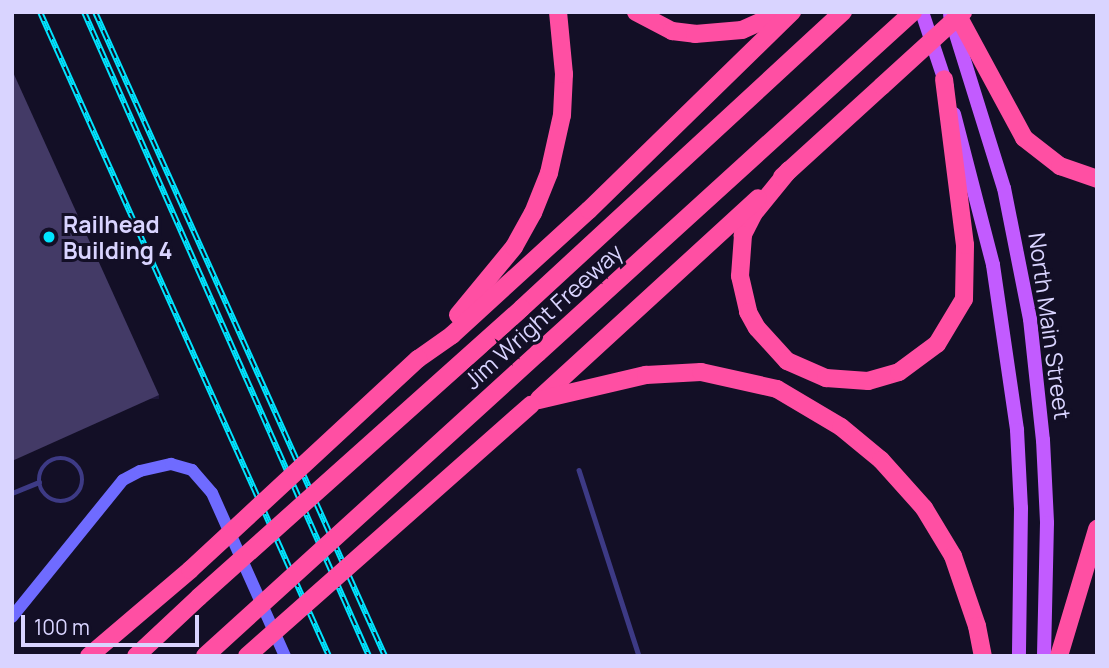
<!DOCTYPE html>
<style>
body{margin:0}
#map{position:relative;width:1109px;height:668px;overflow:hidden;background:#130f26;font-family:Manrope,sans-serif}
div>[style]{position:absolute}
.lane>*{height:4.5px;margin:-2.25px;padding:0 2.25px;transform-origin:2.25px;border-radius:2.25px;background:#3d3a85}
.lane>.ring{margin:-2.25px;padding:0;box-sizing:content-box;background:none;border:4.5px solid #3d3a85;border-radius:50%}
.secondary>*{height:12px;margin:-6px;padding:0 6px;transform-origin:6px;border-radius:6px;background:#6f6bff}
.primary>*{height:14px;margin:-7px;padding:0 7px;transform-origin:7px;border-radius:7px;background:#c25bff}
.highway>*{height:18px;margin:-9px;padding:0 9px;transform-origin:9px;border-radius:9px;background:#ff4fa3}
.rail>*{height:6px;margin-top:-3px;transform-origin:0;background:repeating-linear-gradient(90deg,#130f26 0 10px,#00e5ff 0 20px);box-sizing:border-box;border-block:2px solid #00e5ff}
.highway-bridge>*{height:18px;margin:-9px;padding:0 9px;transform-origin:9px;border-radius:9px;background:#ff4fa3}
.shaded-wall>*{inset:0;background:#1d163a;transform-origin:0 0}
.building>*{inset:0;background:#433a66}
.dots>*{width:19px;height:19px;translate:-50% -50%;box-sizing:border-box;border:4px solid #130f26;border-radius:50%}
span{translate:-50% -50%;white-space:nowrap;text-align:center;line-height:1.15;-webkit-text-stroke:6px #130f26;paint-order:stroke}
.poi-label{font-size:23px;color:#d9d4ff;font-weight:700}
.left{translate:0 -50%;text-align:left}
.street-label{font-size:23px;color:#d9d4ff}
.frame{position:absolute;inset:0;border:14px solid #d9d4ff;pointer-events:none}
.scale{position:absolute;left:21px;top:615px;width:178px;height:32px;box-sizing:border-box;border:4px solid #d9d4ff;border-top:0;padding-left:9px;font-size:21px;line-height:24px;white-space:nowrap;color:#d9d4ff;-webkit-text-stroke:5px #130f26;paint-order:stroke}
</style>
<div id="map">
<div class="lane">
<i class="ring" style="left:39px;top:458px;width:39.5px;height:39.5px"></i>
<i style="left:579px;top:470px;width:195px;rotate:72.1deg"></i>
<i style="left:12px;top:493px;width:29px;rotate:-22deg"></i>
</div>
<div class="secondary">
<i style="left:12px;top:617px;width:176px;rotate:-51deg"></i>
<i style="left:123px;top:480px;width:19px;rotate:-28deg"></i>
<i style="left:140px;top:471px;width:32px;rotate:-13deg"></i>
<i style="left:171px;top:464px;width:22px;rotate:16deg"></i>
<i style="left:192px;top:470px;width:30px;rotate:49deg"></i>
<i style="left:212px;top:493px;width:179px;rotate:65.9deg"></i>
</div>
<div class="primary">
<i style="left:922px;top:12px;width:79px;rotate:71.6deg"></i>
<i style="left:950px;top:15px;width:181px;rotate:72.7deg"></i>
<i style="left:1004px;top:188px;width:134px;rotate:78.8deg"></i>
<i style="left:1030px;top:319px;width:122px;rotate:83.9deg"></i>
<i style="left:1043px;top:440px;width:83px;rotate:87.2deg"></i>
<i style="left:1047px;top:523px;width:133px;rotate:91.3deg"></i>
<i style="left:954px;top:114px;width:156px;rotate:75.5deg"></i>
<i style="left:993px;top:265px;width:167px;rotate:81.7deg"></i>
<i style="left:1017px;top:430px;width:78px;rotate:87.1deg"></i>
<i style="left:1021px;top:508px;width:148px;rotate:90.8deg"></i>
</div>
<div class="highway">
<i style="left:636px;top:12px;width:41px;rotate:27.8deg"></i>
<i style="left:672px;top:31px;width:23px;rotate:7deg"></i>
<i style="left:695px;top:34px;width:47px;rotate:-4.9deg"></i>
<i style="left:742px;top:30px;width:44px;rotate:-24.2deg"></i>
<i style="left:956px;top:12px;width:143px;rotate:61.6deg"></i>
<i style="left:1024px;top:138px;width:46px;rotate:37.9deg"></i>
<i style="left:1060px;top:166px;width:39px;rotate:19deg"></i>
<i style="left:789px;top:170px;width:55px;rotate:129.1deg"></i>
<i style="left:754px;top:213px;width:25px;rotate:117deg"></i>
<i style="left:743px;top:235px;width:41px;rotate:94.2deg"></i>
<i style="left:740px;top:276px;width:37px;rotate:77deg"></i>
<i style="left:748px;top:312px;width:18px;rotate:61deg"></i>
<i style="left:757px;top:328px;width:45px;rotate:47.7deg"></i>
<i style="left:787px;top:361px;width:43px;rotate:23.6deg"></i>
<i style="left:826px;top:378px;width:42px;rotate:4.1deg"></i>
<i style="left:868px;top:381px;width:32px;rotate:-16deg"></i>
<i style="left:899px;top:372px;width:47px;rotate:-36.4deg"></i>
<i style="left:937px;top:344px;width:52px;rotate:-59deg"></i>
<i style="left:964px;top:299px;width:54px;rotate:-88.9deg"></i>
<i style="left:965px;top:245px;width:167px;rotate:-97.2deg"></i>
<i style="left:782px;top:177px;width:135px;rotate:-42.3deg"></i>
<i style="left:522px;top:308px;width:437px;rotate:-42.7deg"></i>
<i style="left:458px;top:315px;width:88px;rotate:-50.5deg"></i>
<i style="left:514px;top:247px;width:39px;rotate:-61deg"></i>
<i style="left:533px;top:213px;width:43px;rotate:-68.2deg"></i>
<i style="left:549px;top:173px;width:59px;rotate:-77.4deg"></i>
<i style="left:562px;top:115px;width:41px;rotate:-87.2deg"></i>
<i style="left:564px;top:74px;width:62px;rotate:-95.5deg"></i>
<i style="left:538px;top:353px;width:507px;rotate:-42.28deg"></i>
<i style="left:418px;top:359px;width:42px;rotate:-35.2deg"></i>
<i style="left:452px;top:335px;width:185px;rotate:-42.4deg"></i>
<i style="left:589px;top:210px;width:284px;rotate:-44.3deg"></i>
<i style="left:539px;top:399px;width:297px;rotate:-42.5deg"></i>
<i style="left:539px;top:400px;width:110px;rotate:-13.2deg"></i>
<i style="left:646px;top:375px;width:55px;rotate:-3.1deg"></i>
<i style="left:701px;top:372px;width:78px;rotate:12.6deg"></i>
<i style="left:777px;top:389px;width:74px;rotate:30.7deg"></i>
<i style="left:841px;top:427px;width:52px;rotate:39.5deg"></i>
<i style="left:881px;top:460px;width:64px;rotate:48.1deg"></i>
<i style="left:924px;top:508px;width:56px;rotate:58.9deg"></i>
<i style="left:953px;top:556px;width:74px;rotate:71.1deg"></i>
<i style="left:977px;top:626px;width:31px;rotate:79deg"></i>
<i style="left:89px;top:656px;width:133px;rotate:-40.4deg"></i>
<i style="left:136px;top:656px;width:86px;rotate:-43.1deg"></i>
<i style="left:1059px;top:656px;width:133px;rotate:-73.3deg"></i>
</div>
<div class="rail">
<i style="left:40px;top:12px;width:706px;rotate:65.83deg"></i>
<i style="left:84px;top:12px;width:704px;rotate:66.13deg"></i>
<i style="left:95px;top:12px;width:706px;rotate:65.76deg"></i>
</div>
<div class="highway-bridge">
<i style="left:882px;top:86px;width:110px;rotate:-42.4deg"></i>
<i style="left:190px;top:570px;width:311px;rotate:-42.8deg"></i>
<i style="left:199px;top:597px;width:433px;rotate:-41.8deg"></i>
<i style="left:205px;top:656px;width:450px;rotate:-42.3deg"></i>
<i style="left:247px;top:656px;width:379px;rotate:-41.5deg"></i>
</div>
<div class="shaded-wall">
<i style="left:159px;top:395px;width:4px;height:161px;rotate:90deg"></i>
</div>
<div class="building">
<i style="clip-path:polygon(12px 70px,159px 395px,12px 461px)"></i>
</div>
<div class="dots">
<i style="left:49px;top:237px;background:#00e5ff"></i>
</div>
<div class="poi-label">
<span class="left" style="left:63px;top:237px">Railhead<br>Building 4</span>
</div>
<div class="street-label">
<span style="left:543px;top:316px;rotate:-42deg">Jim Wright Freeway</span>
<span style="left:1050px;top:326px;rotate:82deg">North Main Street</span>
</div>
<div class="frame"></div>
<div class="scale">100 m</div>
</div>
